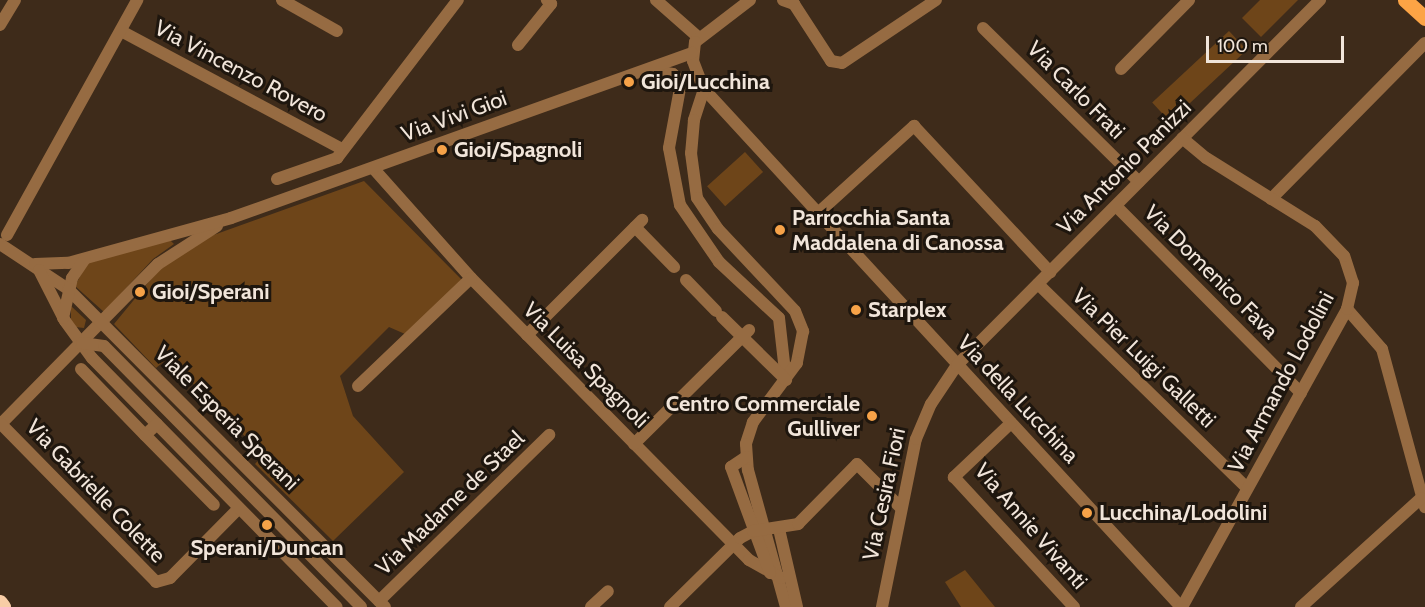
<!DOCTYPE html>
<style>
body{margin:0}
#map{position:relative;width:1425px;height:607px;overflow:hidden;background:#3e2b1a;font-family:Cabin,sans-serif}
div>[style]{position:absolute}
.green>*{inset:0;background:#6e4519;transform-origin:0 0}
.minor>*{height:12px;margin:-6px;padding:0 6px;transform-origin:6px;border-radius:6px;background:#966b42}
.major>*{height:15px;margin:-7.5px;padding:0 7.5px;transform-origin:7.5px;border-radius:7.5px;background:#fca445}
.highway>*{height:16px;margin:-8px;padding:0 8px;transform-origin:8px;border-radius:8px;background:#f8cda6}
.dots>*{width:16px;height:16px;translate:-50% -50%;box-sizing:border-box;border:3px solid #1e160e;border-radius:50%}
span{translate:-50% -50%;white-space:nowrap;text-align:center;line-height:1.15;-webkit-text-stroke:6px #1e160e;paint-order:stroke}
.street-label{font-size:22px;color:#f1e5da}
.poi-label{font-size:22px;color:#f1e5da;font-weight:700}
.left{translate:0 -50%;text-align:left}
.right{translate:-100% -50%;text-align:right}
.scale{position:absolute;left:1206px;top:36px;width:138px;height:27px;box-sizing:border-box;border:3px solid #f1e5da;border-top:0;padding-left:8px;font-size:18px;line-height:21px;white-space:nowrap;color:#f1e5da;-webkit-text-stroke:4px #1e160e;paint-order:stroke}
</style>
<div id="map">
<div class="green">
<i style="clip-path:polygon(1260px 0,1298px 0,1261px 37px,1242px 18px)"></i>
<i style="left:1229px;top:31px;width:26px;height:105px;rotate:47deg"></i>
<i style="left:745px;top:152px;width:27px;height:51px;rotate:48deg"></i>
<i style="clip-path:polygon(364px 181px,462px 280px,405px 334px,389px 327px,340px 376px,353px 416px,404px 472px,333px 541px,255px 464px,263px 455px,168px 358px,156px 368px,114px 324px,161px 267px,208px 237px)"></i>
<i style="clip-path:polygon(168px 238px,174px 244px,153px 259px,104px 312px,75px 286px,86px 265px,94px 258px)"></i>
<i style="clip-path:polygon(71px 306px,86px 320px,84px 328px,75px 327px,71px 321px)"></i>
<i style="clip-path:polygon(965px 570px,995px 607px,961px 607px,945px 582px)"></i>
</div>
<div class="minor">
<i style="left:282px;top:0;width:63px;rotate:29.4deg"></i>
<i style="left:656px;top:0;width:56px;rotate:41.4deg"></i>
<i style="left:750px;top:0;width:69px;rotate:142.6deg"></i>
<i style="left:695px;top:42px;width:19px;rotate:96deg"></i>
<i style="left:693px;top:61px;width:30px;rotate:69deg"></i>
<i style="left:704px;top:89px;width:704px;rotate:47.36deg"></i>
<i style="left:783px;top:0;width:12px;rotate:20deg"></i>
<i style="left:794px;top:4px;width:68px;rotate:57deg"></i>
<i style="left:831px;top:61px;width:11px;rotate:10deg"></i>
<i style="left:842px;top:63px;width:113px;rotate:-33.8deg"></i>
<i style="left:0;top:25px;width:29px;rotate:-59deg"></i>
<i style="left:983px;top:28px;width:219px;rotate:44.6deg"></i>
<i style="left:121px;top:31px;width:251px;rotate:28.1deg"></i>
<i style="left:518px;top:45px;width:53px;rotate:-51.2deg"></i>
<i style="left:551px;top:4px;width:6px;rotate:-135deg"></i>
<i style="left:1121px;top:69px;width:97px;rotate:-45.4deg"></i>
<i style="left:650px;top:70px;width:23px;rotate:10deg"></i>
<i style="left:673px;top:74px;width:12px;rotate:48deg"></i>
<i style="left:681px;top:83px;width:66px;rotate:100.5deg"></i>
<i style="left:669px;top:148px;width:58px;rotate:79.1deg"></i>
<i style="left:680px;top:205px;width:69px;rotate:55.6deg"></i>
<i style="left:719px;top:262px;width:82px;rotate:43deg"></i>
<i style="left:779px;top:318px;width:62px;rotate:83.6deg"></i>
<i style="left:704px;top:89px;width:33px;rotate:108deg"></i>
<i style="left:694px;top:120px;width:33px;rotate:95deg"></i>
<i style="left:691px;top:153px;width:45px;rotate:82.4deg"></i>
<i style="left:697px;top:198px;width:37px;rotate:56deg"></i>
<i style="left:718px;top:229px;width:112px;rotate:46.8deg"></i>
<i style="left:795px;top:311px;width:22px;rotate:68deg"></i>
<i style="left:803px;top:331px;width:33px;rotate:101deg"></i>
<i style="left:797px;top:363px;width:74px;rotate:126.7deg"></i>
<i style="left:753px;top:422px;width:23px;rotate:108deg"></i>
<i style="left:746px;top:444px;width:26px;rotate:86deg"></i>
<i style="left:748px;top:470px;width:142px;rotate:74.5deg"></i>
<i style="left:373px;top:168px;width:147px;rotate:48.3deg"></i>
<i style="left:471px;top:278px;width:396px;rotate:45.4deg"></i>
<i style="left:749px;top:560px;width:37px;rotate:29deg"></i>
<i style="left:277px;top:179px;width:64px;rotate:-19.3deg"></i>
<i style="left:337px;top:158px;width:199px;rotate:-52.6deg"></i>
<i style="left:1271px;top:199px;width:219px;rotate:-45.4deg"></i>
<i style="left:1116px;top:206px;width:263px;rotate:45.3deg"></i>
<i style="left:818px;top:213px;width:130px;rotate:-42.2deg"></i>
<i style="left:914px;top:126px;width:200px;rotate:47deg"></i>
<i style="left:217px;top:226px;width:70px;rotate:147.2deg"></i>
<i style="left:158px;top:264px;width:224px;rotate:134.5deg"></i>
<i style="left:1px;top:424px;width:221px;rotate:45.5deg"></i>
<i style="left:156px;top:582px;width:15px;rotate:-16deg"></i>
<i style="left:170px;top:578px;width:98px;rotate:-45.4deg"></i>
<i style="left:635px;top:227px;width:56px;rotate:45.7deg"></i>
<i style="left:7px;top:235px;width:269px;rotate:-61deg"></i>
<i style="left:0;top:244px;width:82px;rotate:33.5deg"></i>
<i style="left:68px;top:289px;width:449px;rotate:45.1deg"></i>
<i style="left:35px;top:264px;width:33px;rotate:-2deg"></i>
<i style="left:68px;top:263px;width:169px;rotate:-15.4deg"></i>
<i style="left:231px;top:218px;width:490px;rotate:-19.7deg"></i>
<i style="left:39px;top:270px;width:57px;rotate:63deg"></i>
<i style="left:65px;top:321px;width:46px;rotate:53.9deg"></i>
<i style="left:92px;top:358px;width:349px;rotate:45.5deg"></i>
<i style="left:686px;top:280px;width:43px;rotate:45.9deg"></i>
<i style="left:1038px;top:284px;width:292px;rotate:44.3deg"></i>
<i style="left:1347px;top:309px;width:53px;rotate:48.8deg"></i>
<i style="left:1382px;top:349px;width:164px;rotate:74.8deg"></i>
<i style="left:722px;top:317px;width:90px;rotate:44.5deg"></i>
<i style="left:63px;top:318px;width:41px;rotate:-77.3deg"></i>
<i style="left:72px;top:278px;width:23px;rotate:-56deg"></i>
<i style="left:527px;top:335px;width:163px;rotate:-45deg"></i>
<i style="left:82px;top:343px;width:22px;rotate:8deg"></i>
<i style="left:104px;top:346px;width:366px;rotate:45.4deg"></i>
<i style="left:81px;top:369px;width:92px;rotate:45.9deg"></i>
<i style="left:358px;top:386px;width:156px;rotate:-43.7deg"></i>
<i style="left:1011px;top:423px;width:79px;rotate:136.5deg"></i>
<i style="left:954px;top:477px;width:177px;rotate:47.3deg"></i>
<i style="left:157px;top:424px;width:16px;rotate:137deg"></i>
<i style="left:145px;top:435px;width:98px;rotate:45.4deg"></i>
<i style="left:634px;top:444px;width:162px;rotate:-44.7deg"></i>
<i style="left:746px;top:457px;width:18px;rotate:146deg"></i>
<i style="left:731px;top:467px;width:113px;rotate:69.8deg"></i>
<i style="left:779px;top:529px;width:80px;rotate:77deg"></i>
<i style="left:379px;top:601px;width:238px;rotate:-44.3deg"></i>
<i style="left:591px;top:607px;width:23px;rotate:-43deg"></i>
<i style="left:670px;top:607px;width:98px;rotate:-44.6deg"></i>
<i style="left:740px;top:538px;width:15px;rotate:-28deg"></i>
<i style="left:753px;top:531px;width:46px;rotate:-8.8deg"></i>
<i style="left:798px;top:524px;width:84px;rotate:-45.5deg"></i>
<i style="left:857px;top:464px;width:62px;rotate:45deg"></i>
<i style="left:882px;top:607px;width:171px;rotate:-78.6deg"></i>
<i style="left:916px;top:439px;width:38px;rotate:-67deg"></i>
<i style="left:931px;top:404px;width:47px;rotate:-56.3deg"></i>
<i style="left:957px;top:365px;width:515px;rotate:-45.16deg"></i>
<i style="left:1182px;top:607px;width:341px;rotate:-61deg"></i>
<i style="left:1347px;top:309px;width:27px;rotate:-77deg"></i>
<i style="left:1353px;top:283px;width:28px;rotate:-108deg"></i>
<i style="left:1344px;top:256px;width:42px;rotate:-134deg"></i>
<i style="left:1315px;top:226px;width:128px;rotate:-148deg"></i>
<i style="left:1206px;top:158px;width:31px;rotate:-140deg"></i>
<i style="left:1301px;top:607px;width:162px;rotate:-42.2deg"></i>
</div>
<div class="major">
<i style="left:1405px;top:0;width:27px;rotate:42deg"></i>
</div>
<div class="highway">
<i style="left:0;top:603px;width:5px;rotate:53deg"></i>
</div>
<div class="dots">
<i style="left:629px;top:82px;background:#f6a248"></i>
<i style="left:442px;top:150px;background:#f6a248"></i>
<i style="left:780px;top:230px;background:#f6a248"></i>
<i style="left:140px;top:292px;background:#f6a248"></i>
<i style="left:856px;top:310px;background:#f6a248"></i>
<i style="left:872px;top:416px;background:#f6a248"></i>
<i style="left:1087px;top:513px;background:#f6a248"></i>
<i style="left:267px;top:525px;background:#f6a248"></i>
</div>
<div class="street-label">
<span style="left:241px;top:71px;rotate:28deg">Via Vincenzo Rovero</span>
<span style="left:1076px;top:90px;rotate:45deg">Via Carlo Frati</span>
<span style="left:454px;top:116px;rotate:-20deg">Via Vivi Gioi</span>
<span style="left:1124px;top:167px;rotate:-45deg">Via Antonio Panizzi</span>
<span style="left:1211px;top:272px;rotate:45deg">Via Domenico Fava</span>
<span style="left:1144px;top:358px;rotate:44deg">Via Pier Luigi Galletti</span>
<span style="left:586px;top:365px;rotate:45deg">Via Luisa Spagnoli</span>
<span style="left:1281px;top:382px;rotate:-62deg">Via Armando Lodolini</span>
<span style="left:1018px;top:399px;rotate:47deg">Via della Lucchina</span>
<span style="left:227px;top:418px;rotate:45deg">Viale Esperia Sperani</span>
<span style="left:96px;top:491px;rotate:46deg">Via Gabrielle Colette</span>
<span style="left:884px;top:494px;rotate:-78deg">Via Cesira Fiori</span>
<span style="left:450px;top:503px;rotate:-44deg">Via Madame de Stael</span>
<span style="left:1031px;top:526px;rotate:49deg">Via Annie Vivanti</span>
</div>
<div class="poi-label">
<span class="left" style="left:641px;top:82px">Gioi/Lucchina</span>
<span class="left" style="left:454px;top:150px">Gioi/Spagnoli</span>
<span class="left" style="left:792px;top:230px">Parrocchia Santa<br>Maddalena di Canossa</span>
<span class="left" style="left:152px;top:292px">Gioi/Sperani</span>
<span class="left" style="left:868px;top:310px">Starplex</span>
<span class="right" style="left:860px;top:416px">Centro Commerciale<br>Gulliver</span>
<span class="left" style="left:1099px;top:513px">Lucchina/Lodolini</span>
<span style="left:267px;top:548px">Sperani/Duncan</span>
</div>
<div class="scale">100 m</div>
</div>
